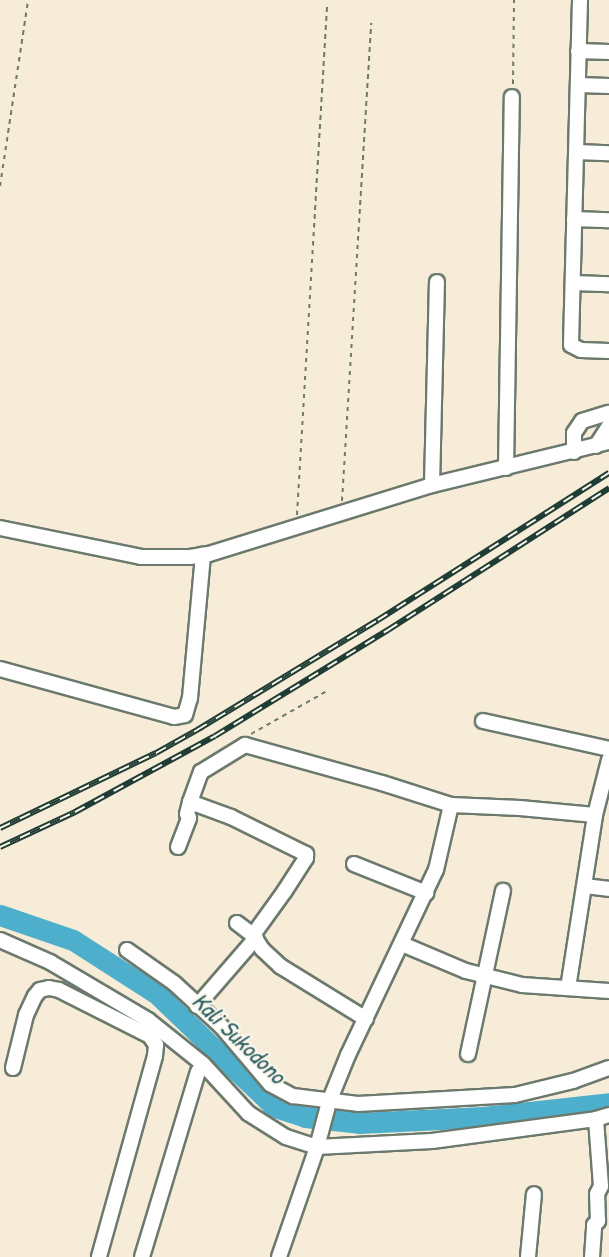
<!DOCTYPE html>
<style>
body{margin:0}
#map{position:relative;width:609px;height:1257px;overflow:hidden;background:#f7ecd8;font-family:"Patrick Hand",sans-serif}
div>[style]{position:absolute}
.river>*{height:21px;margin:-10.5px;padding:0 10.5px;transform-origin:10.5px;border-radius:10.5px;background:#4dafcc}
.path>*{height:2px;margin-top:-1px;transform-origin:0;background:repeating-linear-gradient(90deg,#6b7a6d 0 4.5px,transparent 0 9px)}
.roads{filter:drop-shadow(2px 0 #6b7a6d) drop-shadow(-2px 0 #6b7a6d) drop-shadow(0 2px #6b7a6d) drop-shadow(0 -2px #6b7a6d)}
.minor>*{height:14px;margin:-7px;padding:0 7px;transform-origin:7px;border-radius:7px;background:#fff}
.rail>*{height:6px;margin-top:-3px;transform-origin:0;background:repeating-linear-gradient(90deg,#fbf7ec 0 11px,#1f3d34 0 22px);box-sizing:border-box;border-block:2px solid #1f3d34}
span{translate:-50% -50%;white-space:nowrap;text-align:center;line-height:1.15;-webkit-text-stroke:4.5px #fbf7ec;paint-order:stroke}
.water-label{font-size:24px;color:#2d5f62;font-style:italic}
</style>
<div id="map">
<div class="river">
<i style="left:0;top:915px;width:77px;rotate:18.9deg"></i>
<i style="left:73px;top:940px;width:100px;rotate:32.7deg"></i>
<i style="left:157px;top:994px;width:163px;rotate:43.8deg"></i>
<i style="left:275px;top:1107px;width:32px;rotate:18deg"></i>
<i style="left:305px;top:1117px;width:54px;rotate:6.3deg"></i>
<i style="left:359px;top:1123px;width:124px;rotate:-2.8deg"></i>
<i style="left:483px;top:1117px;width:127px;rotate:-6.3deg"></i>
</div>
<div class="path">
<i style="left:513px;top:84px;width:84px;rotate:-89.3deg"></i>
<i style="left:0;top:186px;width:188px;rotate:-81.4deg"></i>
<i style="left:342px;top:501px;width:479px;rotate:-86.5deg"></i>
<i style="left:297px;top:515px;width:509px;rotate:-86.62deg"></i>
<i style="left:251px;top:734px;width:87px;rotate:-29.5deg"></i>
</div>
<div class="roads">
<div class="minor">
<i style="left:580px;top:0;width:345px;rotate:91.5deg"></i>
<i style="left:571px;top:345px;width:11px;rotate:27deg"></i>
<i style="left:581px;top:350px;width:28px;rotate:2deg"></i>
<i style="left:578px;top:51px;width:31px;rotate:2deg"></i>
<i style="left:578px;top:85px;width:31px;rotate:2deg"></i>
<i style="left:576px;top:152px;width:33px;rotate:2deg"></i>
<i style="left:574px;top:219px;width:35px;rotate:2deg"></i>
<i style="left:573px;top:283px;width:36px;rotate:2deg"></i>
<i style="left:596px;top:446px;width:24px;rotate:-57deg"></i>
<i style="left:574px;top:452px;width:19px;rotate:-90deg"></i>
<i style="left:574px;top:433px;width:14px;rotate:-56deg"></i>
<i style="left:582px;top:421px;width:28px;rotate:-17deg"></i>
<i style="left:506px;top:468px;width:371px;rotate:-89.1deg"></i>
<i style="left:432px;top:485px;width:203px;rotate:-88.6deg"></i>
<i style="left:0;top:528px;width:144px;rotate:11.6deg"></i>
<i style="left:141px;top:557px;width:49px"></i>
<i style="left:190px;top:557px;width:19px;rotate:-9deg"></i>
<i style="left:209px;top:554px;width:233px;rotate:-17.2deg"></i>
<i style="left:432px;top:485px;width:182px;rotate:-13.7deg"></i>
<i style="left:0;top:669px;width:180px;rotate:15.4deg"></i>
<i style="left:174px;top:717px;width:11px;rotate:-10deg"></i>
<i style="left:185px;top:715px;width:18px;rotate:-74deg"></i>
<i style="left:190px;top:698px;width:144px;rotate:-84.8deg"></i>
<i style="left:483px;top:721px;width:129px;rotate:12.5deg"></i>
<i style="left:190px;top:802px;width:44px;rotate:20.1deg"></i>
<i style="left:231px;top:817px;width:84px;rotate:26.3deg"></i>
<i style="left:306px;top:854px;width:4px;rotate:90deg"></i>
<i style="left:306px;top:858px;width:40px;rotate:122.9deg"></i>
<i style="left:284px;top:892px;width:53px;rotate:125.8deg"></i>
<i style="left:178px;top:847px;width:31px;rotate:-69deg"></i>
<i style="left:189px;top:818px;width:4px;rotate:-117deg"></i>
<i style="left:187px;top:814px;width:12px;rotate:-76deg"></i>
<i style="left:190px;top:802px;width:32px;rotate:-70deg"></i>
<i style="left:201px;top:772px;width:52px;rotate:-31.5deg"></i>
<i style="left:245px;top:745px;width:142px;rotate:15.5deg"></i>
<i style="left:382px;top:783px;width:72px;rotate:17.7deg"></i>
<i style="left:451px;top:805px;width:69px;rotate:2.5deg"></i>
<i style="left:520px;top:808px;width:75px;rotate:5.3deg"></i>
<i style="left:354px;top:864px;width:78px;rotate:21.9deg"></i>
<i style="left:585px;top:886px;width:24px;rotate:7deg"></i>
<i style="left:237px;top:923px;width:20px;rotate:37deg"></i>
<i style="left:253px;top:935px;width:17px;rotate:57deg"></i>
<i style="left:262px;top:949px;width:25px;rotate:43deg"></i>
<i style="left:280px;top:966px;width:101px;rotate:31.6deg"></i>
<i style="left:0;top:940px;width:55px;rotate:23.7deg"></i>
<i style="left:50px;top:962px;width:114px;rotate:30.6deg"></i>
<i style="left:148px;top:1020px;width:70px;rotate:38.7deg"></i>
<i style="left:203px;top:1064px;width:67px;rotate:47.4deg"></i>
<i style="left:248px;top:1113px;width:45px;rotate:32.3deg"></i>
<i style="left:286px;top:1137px;width:33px;rotate:18deg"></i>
<i style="left:317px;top:1147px;width:115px;rotate:-3deg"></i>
<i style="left:432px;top:1141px;width:165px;rotate:-7.6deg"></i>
<i style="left:596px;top:1119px;width:14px;rotate:-17deg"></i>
<i style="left:402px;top:944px;width:69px;rotate:22.9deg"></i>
<i style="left:466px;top:971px;width:58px;rotate:14deg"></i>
<i style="left:522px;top:985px;width:87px;rotate:3.9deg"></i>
<i style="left:127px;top:950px;width:57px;rotate:35.1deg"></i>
<i style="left:174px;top:983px;width:64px;rotate:42.5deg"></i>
<i style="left:221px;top:1026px;width:76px;rotate:49.8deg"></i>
<i style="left:270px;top:1084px;width:26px;rotate:28deg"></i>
<i style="left:293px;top:1096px;width:65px;rotate:7deg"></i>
<i style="left:358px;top:1104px;width:157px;rotate:-3.3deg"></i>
<i style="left:515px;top:1095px;width:60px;rotate:-13.6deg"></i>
<i style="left:573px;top:1081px;width:38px;rotate:-20deg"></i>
<i style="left:568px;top:988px;width:175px;rotate:-81.1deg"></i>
<i style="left:595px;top:815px;width:57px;rotate:-75.7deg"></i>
<i style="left:197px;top:1006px;width:90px;rotate:-49.1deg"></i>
<i style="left:468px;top:1054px;width:167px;rotate:-77.9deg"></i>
<i style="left:13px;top:1068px;width:55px;rotate:-76.2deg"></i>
<i style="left:26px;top:1015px;width:21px;rotate:-65deg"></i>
<i style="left:35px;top:996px;width:8px;rotate:-50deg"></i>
<i style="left:40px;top:990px;width:9px;rotate:-13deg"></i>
<i style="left:49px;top:988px;width:10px;rotate:11deg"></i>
<i style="left:59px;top:990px;width:102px;rotate:26.8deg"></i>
<i style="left:150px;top:1036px;width:11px;rotate:56deg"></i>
<i style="left:156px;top:1045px;width:11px;rotate:95deg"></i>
<i style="left:155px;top:1056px;width:209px;rotate:105.6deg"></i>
<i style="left:142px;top:1257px;width:193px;rotate:-73.2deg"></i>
<i style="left:198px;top:1072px;width:9px;rotate:-58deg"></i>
<i style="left:279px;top:1257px;width:116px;rotate:-70.9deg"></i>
<i style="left:317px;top:1147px;width:47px;rotate:-75.1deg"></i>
<i style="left:329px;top:1102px;width:51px;rotate:-68deg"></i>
<i style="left:348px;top:1055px;width:205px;rotate:-64.6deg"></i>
<i style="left:436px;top:870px;width:67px;rotate:-77deg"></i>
<i style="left:528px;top:1257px;width:63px;rotate:-84.6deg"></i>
<i style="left:592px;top:1257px;width:32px;rotate:-86deg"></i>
<i style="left:594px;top:1225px;width:6px;rotate:-45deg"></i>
<i style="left:598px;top:1221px;width:27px;rotate:-92deg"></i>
<i style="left:597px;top:1194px;width:9px;rotate:-63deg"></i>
<i style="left:601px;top:1186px;width:67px;rotate:-94.3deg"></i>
</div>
</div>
<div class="rail">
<i style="left:0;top:828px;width:173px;rotate:-25.7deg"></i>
<i style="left:156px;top:753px;width:47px;rotate:-29.3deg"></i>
<i style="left:197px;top:730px;width:212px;rotate:-31.3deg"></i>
<i style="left:378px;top:620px;width:274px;rotate:-32.5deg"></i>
<i style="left:0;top:847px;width:83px;rotate:-25deg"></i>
<i style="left:75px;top:812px;width:159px;rotate:-28.5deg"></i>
<i style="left:215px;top:736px;width:203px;rotate:-31.5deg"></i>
<i style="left:388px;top:630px;width:263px;rotate:-32.7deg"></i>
</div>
<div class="water-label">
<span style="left:239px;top:1038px;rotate:44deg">Kali Sukodono</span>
</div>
</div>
